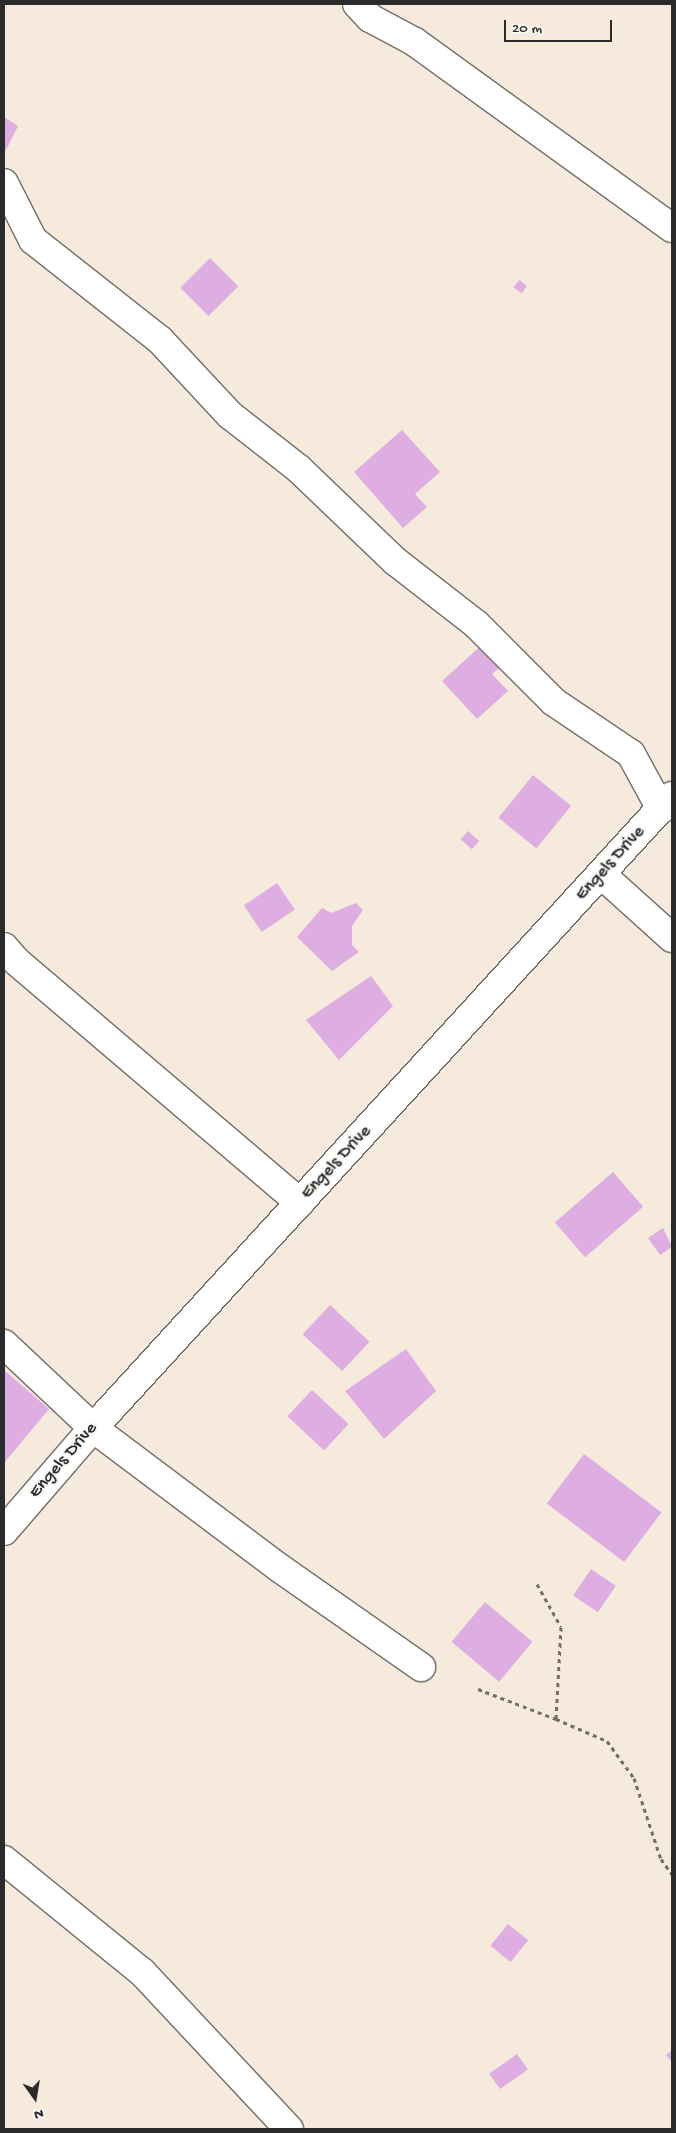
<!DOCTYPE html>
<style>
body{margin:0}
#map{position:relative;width:676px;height:2133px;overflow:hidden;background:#f5eadb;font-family:"Gochi Hand",sans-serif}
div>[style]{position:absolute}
.building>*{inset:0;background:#deaee3;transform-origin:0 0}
.path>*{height:3px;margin-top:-1.5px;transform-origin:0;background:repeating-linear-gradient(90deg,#726e69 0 4px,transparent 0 8px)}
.roads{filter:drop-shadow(1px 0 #726e69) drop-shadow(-1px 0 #726e69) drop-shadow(0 1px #726e69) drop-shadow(0 -1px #726e69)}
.street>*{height:28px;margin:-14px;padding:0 14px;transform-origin:14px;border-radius:14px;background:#fff}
.secondary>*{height:28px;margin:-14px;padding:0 14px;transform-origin:14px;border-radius:14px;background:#fff}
span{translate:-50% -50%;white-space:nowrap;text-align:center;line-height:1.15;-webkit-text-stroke:4px #f6f6f2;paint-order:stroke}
.street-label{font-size:18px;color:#2b2b2b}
.frame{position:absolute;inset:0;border:5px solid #2b2b2b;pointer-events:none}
.north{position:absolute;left:10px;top:2073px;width:50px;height:50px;-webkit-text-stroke:4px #f6f6f2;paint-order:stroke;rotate:167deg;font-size:14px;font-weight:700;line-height:20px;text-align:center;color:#2b2b2b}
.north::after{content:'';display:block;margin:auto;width:18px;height:22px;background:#2b2b2b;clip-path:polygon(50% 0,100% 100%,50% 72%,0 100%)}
.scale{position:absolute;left:504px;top:20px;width:108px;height:22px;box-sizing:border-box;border:2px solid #2b2b2b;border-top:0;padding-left:6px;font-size:15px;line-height:18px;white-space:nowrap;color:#2b2b2b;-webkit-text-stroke:4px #f6f6f2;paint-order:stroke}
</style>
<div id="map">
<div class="building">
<i style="clip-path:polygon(4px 117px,18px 126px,6px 150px,4px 148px)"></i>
<i style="left:210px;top:258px;width:40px;height:42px;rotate:45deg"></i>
<i style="left:519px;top:280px;width:10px;height:9px;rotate:37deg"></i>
<i style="clip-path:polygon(402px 430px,440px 472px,415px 494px,427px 507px,403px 528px,354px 472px)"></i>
<i style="clip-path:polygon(485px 642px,504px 664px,492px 674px,508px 691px,477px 719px,442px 681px)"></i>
<i style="left:533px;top:775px;width:49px;height:55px;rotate:39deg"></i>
<i style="left:468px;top:831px;width:15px;height:11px;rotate:42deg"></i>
<i style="left:277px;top:883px;width:32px;height:40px;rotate:56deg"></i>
<i style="clip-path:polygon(356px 903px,363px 910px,352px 926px,352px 945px,359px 952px,332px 971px,297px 937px,322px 908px,331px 913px)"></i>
<i style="clip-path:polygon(371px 976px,393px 1006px,339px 1060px,306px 1020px)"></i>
<i style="left:613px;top:1172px;width:46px;height:77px;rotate:49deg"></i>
<i style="clip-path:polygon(663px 1228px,672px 1247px,660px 1255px,648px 1238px)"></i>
<i style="left:330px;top:1305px;width:54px;height:40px;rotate:43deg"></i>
<i style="clip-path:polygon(406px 1349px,436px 1391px,384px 1439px,345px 1391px)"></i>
<i style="clip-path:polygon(4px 1370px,49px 1409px,4px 1463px)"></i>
<i style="left:312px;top:1390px;width:50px;height:36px;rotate:43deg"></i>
<i style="left:584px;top:1454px;width:97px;height:62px;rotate:37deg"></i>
<i style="left:591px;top:1569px;width:30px;height:32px;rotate:34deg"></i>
<i style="left:485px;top:1602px;width:62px;height:52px;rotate:40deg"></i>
<i style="left:508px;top:1924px;width:26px;height:28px;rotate:39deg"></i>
<i style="clip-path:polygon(672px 2050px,672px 2062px,666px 2055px)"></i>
<i style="left:517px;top:2054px;width:19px;height:34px;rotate:55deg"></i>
</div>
<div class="path">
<i style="left:537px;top:1584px;width:49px;rotate:60.8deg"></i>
<i style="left:561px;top:1627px;width:92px;rotate:93.1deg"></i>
<i style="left:556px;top:1719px;width:56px;rotate:23.3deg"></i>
<i style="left:607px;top:1741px;width:46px;rotate:53.9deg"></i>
<i style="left:634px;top:1778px;width:85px;rotate:71.6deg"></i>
<i style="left:661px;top:1859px;width:19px;rotate:54deg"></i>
<i style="left:478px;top:1689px;width:84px;rotate:21deg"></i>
</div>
<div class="roads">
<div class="street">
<i style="left:357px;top:4px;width:19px;rotate:47deg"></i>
<i style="left:370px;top:18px;width:51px;rotate:28.1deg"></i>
<i style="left:415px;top:42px;width:317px;rotate:35.9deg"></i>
<i style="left:4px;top:183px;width:64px;rotate:63deg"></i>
<i style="left:33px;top:240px;width:162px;rotate:38.2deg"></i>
<i style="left:160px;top:340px;width:103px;rotate:47deg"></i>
<i style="left:230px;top:415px;width:88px;rotate:38deg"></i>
<i style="left:299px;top:469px;width:133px;rotate:43.8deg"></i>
<i style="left:395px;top:561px;width:103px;rotate:37.9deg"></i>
<i style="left:476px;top:624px;width:110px;rotate:45deg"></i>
<i style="left:554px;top:702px;width:93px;rotate:34deg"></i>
<i style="left:631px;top:754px;width:63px;rotate:61.4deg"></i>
<i style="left:602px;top:875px;width:94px;rotate:42deg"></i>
<i style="left:4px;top:947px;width:18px;rotate:49deg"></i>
<i style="left:16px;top:961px;width:373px;rotate:40.4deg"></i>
<i style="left:4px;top:1344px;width:122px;rotate:43.3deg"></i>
<i style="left:93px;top:1428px;width:235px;rotate:36.9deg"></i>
<i style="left:281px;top:1569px;width:171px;rotate:35deg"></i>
<i style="left:4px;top:1860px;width:178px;rotate:39.1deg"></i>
<i style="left:142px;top:1972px;width:215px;rotate:46.9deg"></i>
</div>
<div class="secondary">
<i style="left:4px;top:1531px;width:136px;rotate:-49.2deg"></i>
<i style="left:93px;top:1428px;width:857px;rotate:-47.51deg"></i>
</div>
</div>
<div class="street-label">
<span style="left:611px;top:864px;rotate:-48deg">Engels Drive</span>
<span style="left:337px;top:1163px;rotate:-47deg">Engels Drive</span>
<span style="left:64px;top:1461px;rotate:-49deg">Engels Drive</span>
</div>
<div class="frame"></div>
<div class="north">N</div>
<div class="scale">20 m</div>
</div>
